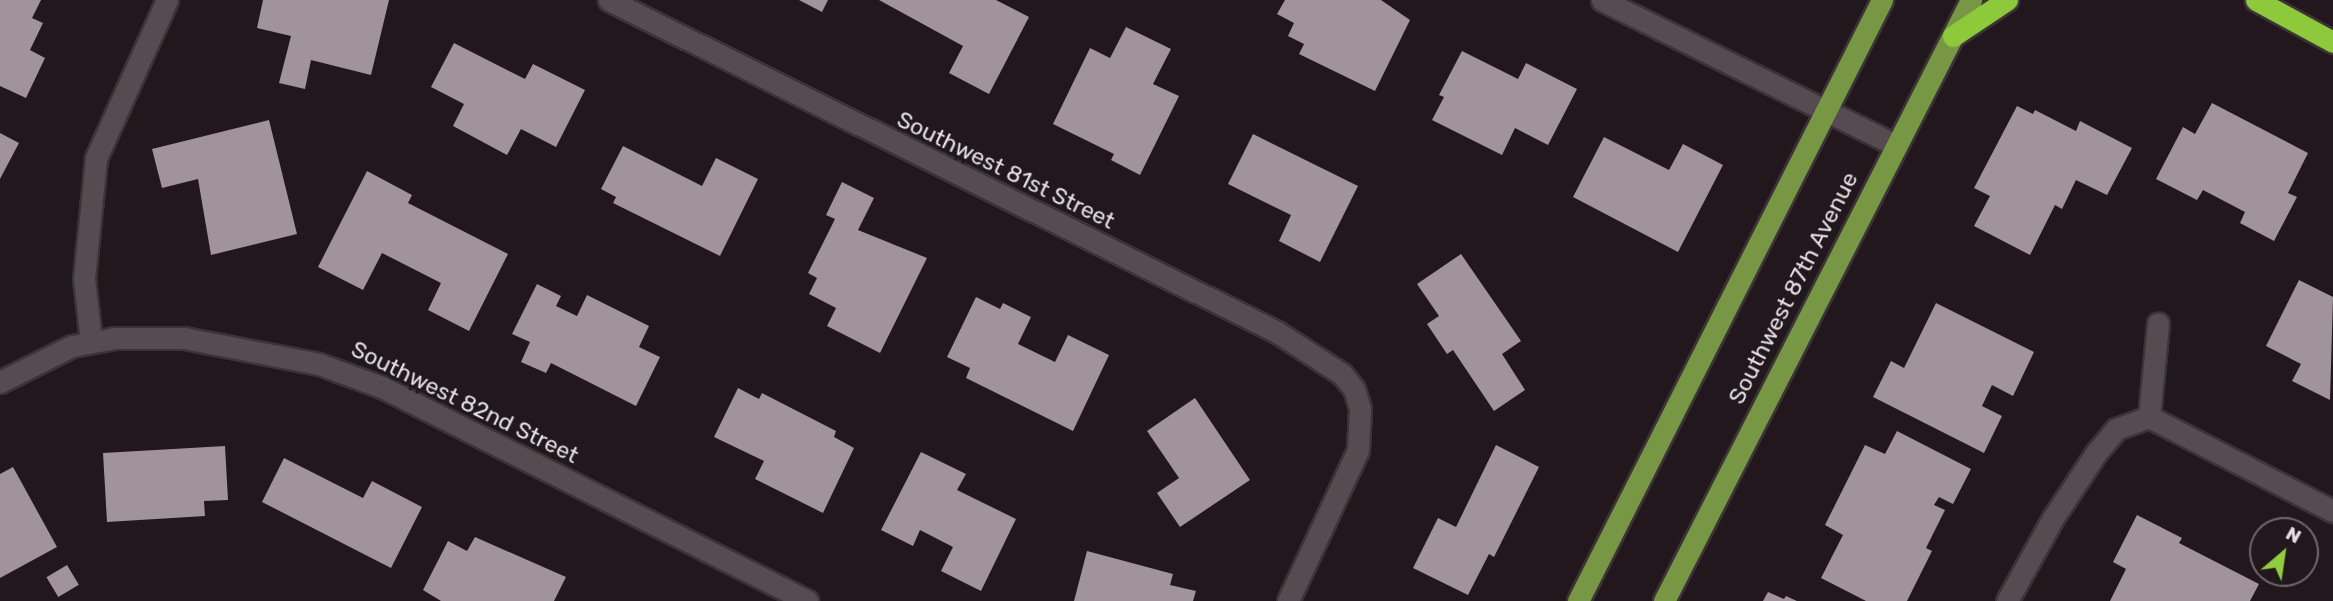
<!DOCTYPE html>
<style>
body{margin:0}
#map{position:relative;width:2333px;height:601px;overflow:hidden;background:#21171d;font-family:Rubik,sans-serif}
div>[style]{position:absolute}
.building>*{inset:0;background:#a0939b;transform-origin:0 0}
.roads{filter:drop-shadow(2px 0 #3b3437) drop-shadow(-2px 0 #3b3437) drop-shadow(0 2px #3b3437) drop-shadow(0 -2px #3b3437)}
.minor>*{height:21px;margin:-10.5px;padding:0 10.5px;transform-origin:10.5px;border-radius:10.5px;background:#574b52}
.major>*{height:21px;margin:-10.5px;padding:0 10.5px;transform-origin:10.5px;border-radius:10.5px;background:#789745}
.highway>*{height:21px;margin:-10.5px;padding:0 10.5px;transform-origin:10.5px;border-radius:10.5px;background:#8ec93c}
span{translate:-50% -50%;white-space:nowrap;text-align:center;line-height:1.15;-webkit-text-stroke:7px #21171d;paint-order:stroke}
.street-label{font-size:23px;color:#e5dee2}
.north{position:absolute;left:2249px;top:517px;width:70px;height:70px;box-sizing:border-box;background:#21171d;border:2px solid #6f676c;border-radius:50%;rotate:29deg;font-size:19px;font-weight:700;line-height:28px;text-align:center;color:#e5dee2}
.north::after{content:'';display:block;margin:auto;width:24px;height:32px;background:#92cd3f;clip-path:polygon(50% 0,100% 100%,50% 72%,0 100%)}
</style>
<div id="map">
<div class="building">
<i style="clip-path:polygon(0 0,41px 0,32px 18px,43px 23px,30px 50px,45px 58px,26px 98px,0 86px)"></i>
<i style="clip-path:polygon(263px 0,389px 0,371px 75px,311px 60px,305px 89px,279px 83px,291px 36px,257px 28px)"></i>
<i style="clip-path:polygon(799px 0,828px 0,822px 12px)"></i>
<i style="clip-path:polygon(879px 0,996px 0,1029px 17px,989px 94px,949px 73px,963px 46px)"></i>
<i style="clip-path:polygon(1285px 0,1381px 0,1410px 20px,1375px 91px,1299px 54px,1304px 44px,1288px 36px,1294px 23px,1277px 14px)"></i>
<i style="clip-path:polygon(1126px 27px,1171px 49px,1153px 84px,1179px 96px,1140px 175px,1111px 160px,1114px 154px,1053px 124px,1090px 48px,1110px 58px)"></i>
<i style="clip-path:polygon(454px 43px,525px 79px,533px 64px,585px 90px,556px 147px,521px 129px,507px 155px,453px 126px,464px 104px,431px 87px)"></i>
<i style="clip-path:polygon(1462px 51px,1518px 79px,1526px 63px,1577px 89px,1548px 145px,1515px 128px,1502px 155px,1432px 120px,1444px 97px,1439px 95px)"></i>
<i style="clip-path:polygon(2212px 103px,2308px 153px,2288px 193px,2297px 197px,2274px 241px,2240px 223px,2245px 212px,2203px 190px,2197px 200px,2156px 179px,2183px 127px,2195px 134px)"></i>
<i style="clip-path:polygon(2017px 106px,2033px 114px,2035px 110px,2076px 131px,2080px 121px,2132px 148px,2107px 195px,2076px 180px,2062px 209px,2055px 205px,2030px 255px,1974px 226px,1990px 196px,1974px 188px)"></i>
<i style="clip-path:polygon(269px 120px,297px 234px,211px 255px,198px 179px,162px 188px,152px 149px)"></i>
<i style="clip-path:polygon(0 133px,19px 143px,0 179px)"></i>
<i style="clip-path:polygon(1253px 134px,1358px 186px,1320px 262px,1279px 241px,1291px 215px,1228px 184px)"></i>
<i style="clip-path:polygon(1604px 137px,1669px 170px,1683px 144px,1723px 165px,1678px 252px,1573px 197px)"></i>
<i style="clip-path:polygon(623px 146px,702px 186px,716px 158px,758px 179px,720px 256px,613px 203px,616px 197px,601px 189px)"></i>
<i style="clip-path:polygon(367px 171px,412px 195px,408px 203px,508px 254px,469px 331px,428px 310px,441px 283px,382px 253px,363px 290px,318px 267px)"></i>
<i style="clip-path:polygon(842px 182px,874px 198px,858px 230px,927px 258px,880px 353px,827px 326px,836px 308px,809px 294px,817px 278px,808px 273px,835px 219px,826px 215px)"></i>
<i style="clip-path:polygon(1461px 254px,1521px 341px,1502px 354px,1525px 390px,1494px 411px,1453px 350px,1447px 354px,1427px 324px,1439px 316px,1417px 284px)"></i>
<i style="clip-path:polygon(2299px 280px,2333px 297px,2330px 400px,2292px 381px,2301px 364px,2266px 346px)"></i>
<i style="clip-path:polygon(537px 284px,561px 296px,556px 306px,577px 316px,587px 295px,649px 326px,639px 347px,660px 357px,636px 406px,551px 363px,546px 373px,521px 362px,530px 342px,512px 334px)"></i>
<i style="clip-path:polygon(976px 297px,1000px 309px,1003px 303px,1031px 317px,1018px 344px,1055px 362px,1068px 335px,1109px 355px,1073px 431px,966px 378px,970px 368px,947px 357px)"></i>
<i style="clip-path:polygon(1936px 303px,2034px 352px,2013px 396px,1992px 385px,1982px 406px,2002px 416px,1984px 453px,1873px 397px,1891px 361px,1904px 368px)"></i>
<i style="clip-path:polygon(738px 388px,759px 399px,762px 393px,836px 431px,834px 437px,854px 448px,823px 513px,755px 479px,764px 461px,714px 437px)"></i>
<i style="clip-path:polygon(1195px 398px,1250px 480px,1180px 527px,1157px 493px,1179px 478px,1147px 431px)"></i>
<i style="clip-path:polygon(1897px 431px,1971px 469px,1953px 504px,1939px 497px,1934px 505px,1945px 510px,1926px 548px,1932px 551px,1907px 601px,1866px 601px,1821px 578px,1843px 535px,1825px 525px,1865px 445px,1885px 454px)"></i>
<i style="clip-path:polygon(1496px 445px,1539px 467px,1494px 557px,1489px 554px,1468px 595px,1413px 568px,1438px 518px,1456px 527px)"></i>
<i style="clip-path:polygon(225px 446px,228px 500px,204px 501px,205px 516px,107px 522px,103px 453px)"></i>
<i style="clip-path:polygon(921px 452px,966px 474px,957px 490px,1016px 519px,981px 591px,941px 571px,953px 547px,920px 530px,913px 546px,881px 530px)"></i>
<i style="clip-path:polygon(284px 458px,363px 498px,372px 481px,422px 507px,391px 568px,262px 502px)"></i>
<i style="clip-path:polygon(13px 467px,57px 547px,0 578px,0 474px)"></i>
<i style="clip-path:polygon(2137px 515px,2182px 538px,2179px 543px,2259px 584px,2250px 601px,2110px 601px,2126px 569px,2113px 562px)"></i>
<i style="clip-path:polygon(475px 537px,566px 577px,554px 601px,441px 601px,423px 590px,448px 541px,467px 551px)"></i>
<i style="clip-path:polygon(1087px 551px,1173px 574px,1170px 585px,1196px 591px,1193px 601px,1074px 601px)"></i>
<i style="left:67px;top:565px;width:23px;height:24px;rotate:59deg"></i>
<i style="clip-path:polygon(1768px 592px,1784px 599px,1786px 596px,1797px 601px,1763px 601px)"></i>
</div>
<div class="roads">
<div class="minor">
<i style="left:609px;top:0;width:746px;rotate:26.43deg"></i>
<i style="left:1277px;top:332px;width:77px;rotate:32.9deg"></i>
<i style="left:1342px;top:374px;width:19px;rotate:51deg"></i>
<i style="left:1354px;top:389px;width:21px;rotate:73deg"></i>
<i style="left:1360px;top:409px;width:41px;rotate:92.8deg"></i>
<i style="left:1358px;top:450px;width:166px;rotate:114.9deg"></i>
<i style="left:1602px;top:0;width:327px;rotate:26.3deg"></i>
<i style="left:91px;top:341px;width:62px;rotate:-96.4deg"></i>
<i style="left:84px;top:279px;width:122px;rotate:-84.3deg"></i>
<i style="left:96px;top:158px;width:173px;rotate:-65.8deg"></i>
<i style="left:0;top:382px;width:80px;rotate:-26.6deg"></i>
<i style="left:72px;top:346px;width:44px;rotate:-10.5deg"></i>
<i style="left:115px;top:338px;width:69px"></i>
<i style="left:184px;top:338px;width:137px;rotate:10.9deg"></i>
<i style="left:319px;top:364px;width:67px;rotate:20.1deg"></i>
<i style="left:382px;top:387px;width:476px;rotate:26.7deg"></i>
<i style="left:2149px;top:417px;width:207px;rotate:27.1deg"></i>
<i style="left:2149px;top:417px;width:94px;rotate:-84.5deg"></i>
<i style="left:2007px;top:601px;width:95px;rotate:-61deg"></i>
<i style="left:2053px;top:518px;width:78px;rotate:-56.5deg"></i>
<i style="left:2096px;top:453px;width:31px;rotate:-50deg"></i>
<i style="left:2116px;top:429px;width:35px;rotate:-20deg"></i>
</div>
<div class="major">
<i style="left:1578px;top:601px;width:674px;rotate:-63.17deg"></i>
<i style="left:1664px;top:601px;width:675px;rotate:-62.94deg"></i>
</div>
<div class="highway">
<i style="left:2256px;top:0;width:88px;rotate:28.6deg"></i>
<i style="left:1953px;top:36px;width:65px;rotate:-33.7deg"></i>
</div>
</div>
<div class="street-label">
<span style="left:1006px;top:170px;rotate:26deg">Southwest 81st Street</span>
<span style="left:1793px;top:288px;rotate:-63deg">Southwest 87th Avenue</span>
<span style="left:465px;top:402px;rotate:26deg">Southwest 82nd Street</span>
</div>
<div class="north">N</div>
</div>
